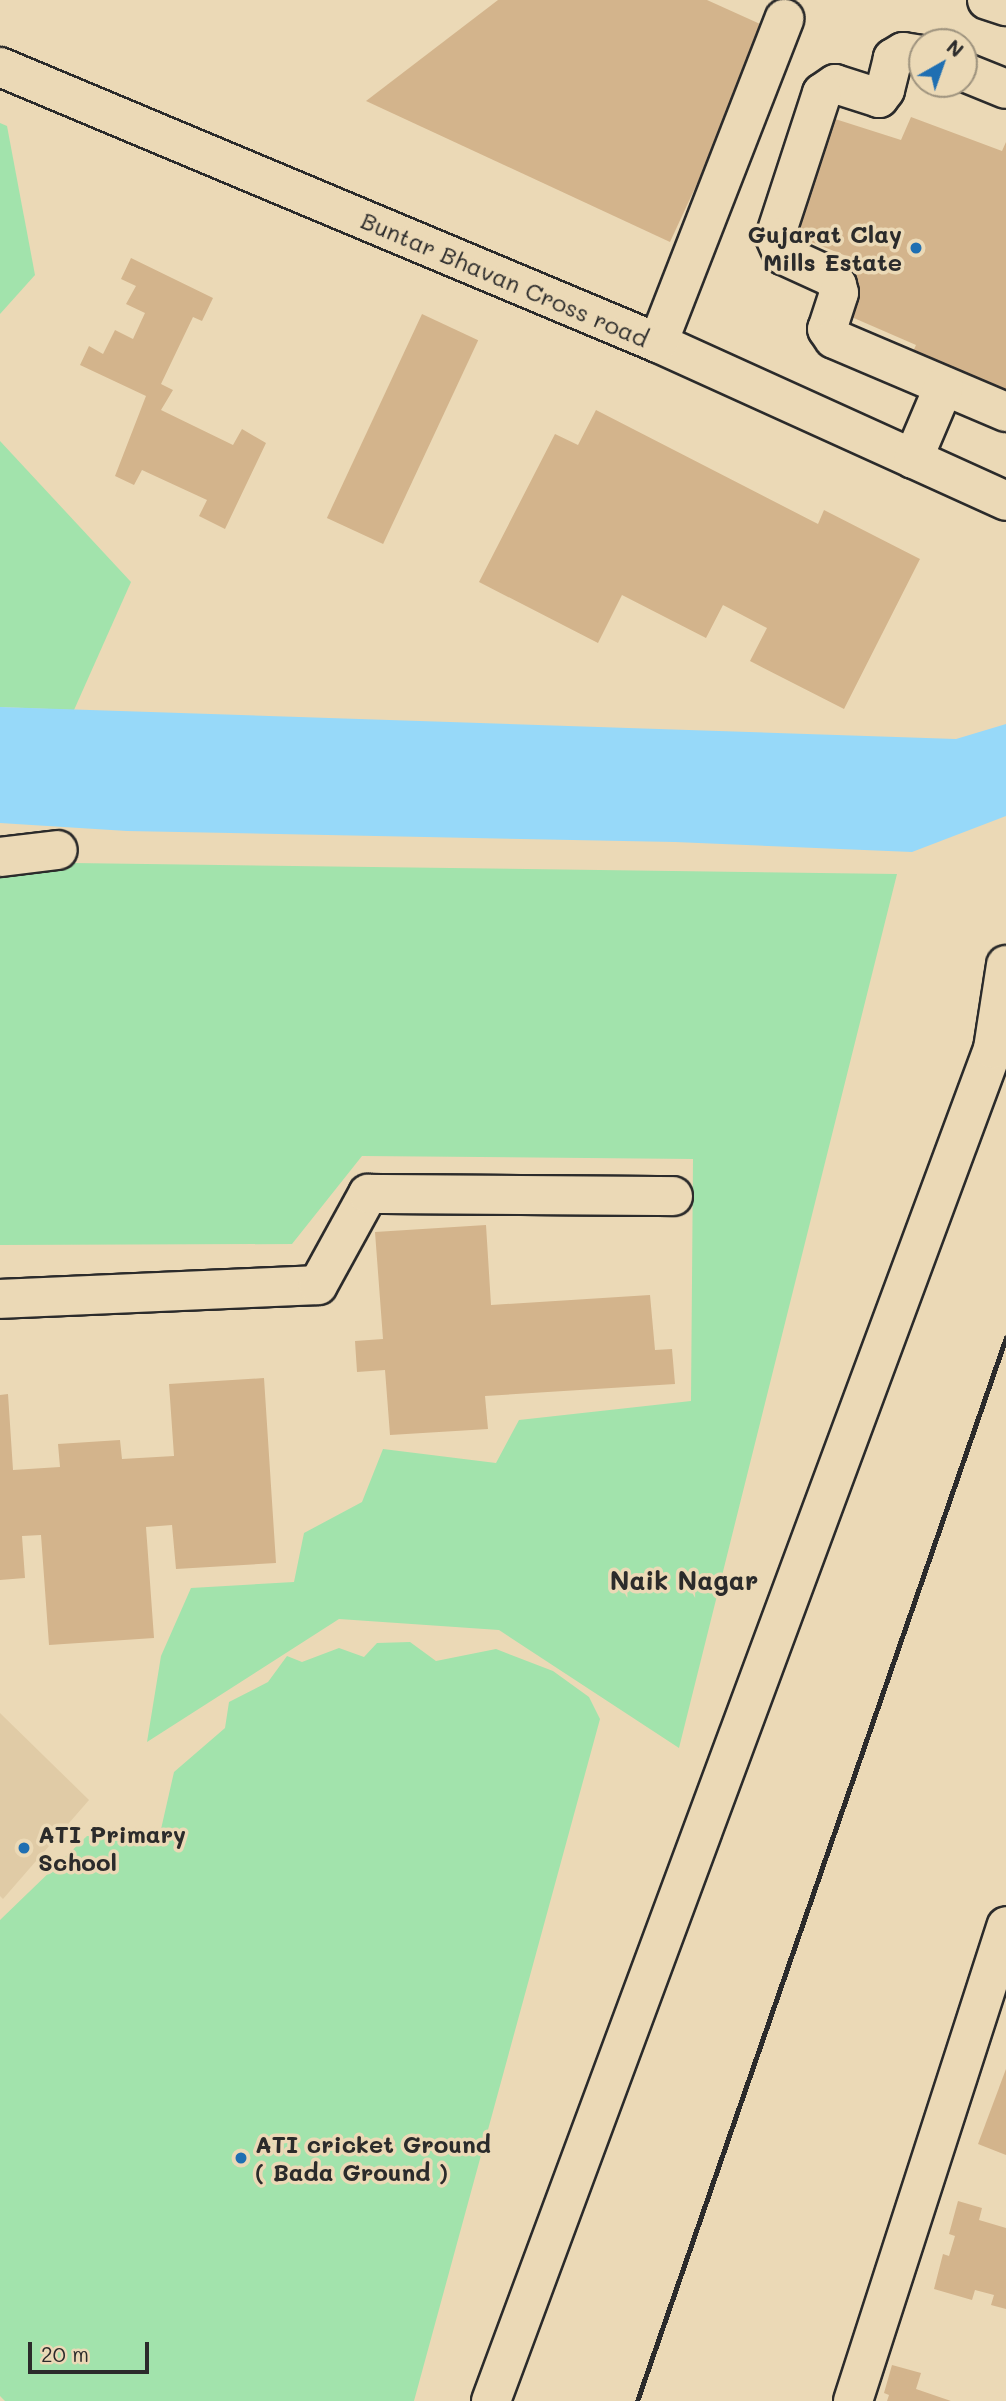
<!DOCTYPE html>
<style>
body{margin:0}
#map{position:relative;width:1006px;height:2401px;overflow:hidden;background:#ebd9b6;font-family:Mali,sans-serif}
div>[style]{position:absolute}
.built>*{inset:0;background:#e0cba6}
.green>*{inset:0;background:#a2e3ac}
.water>*{inset:0;background:#97d9f9}
.building>*{inset:0;background:#d3b48c;transform-origin:0 0}
.roads{filter:drop-shadow(2px 0 #2b2b2b) drop-shadow(-2px 0 #2b2b2b) drop-shadow(0 2px #2b2b2b) drop-shadow(0 -2px #2b2b2b)}
.minor>*{height:38px;margin:-19px;padding:0 19px;transform-origin:19px;border-radius:19px;background:#ebd9b6}
.rail>*{height:5px;margin:-2.5px;padding:0 2.5px;transform-origin:2.5px;border-radius:2.5px;background:#2b2b2b}
.dots>*{width:19px;height:19px;translate:-50% -50%;box-sizing:border-box;border:4px solid #ebd9b6;border-radius:50%}
span{translate:-50% -50%;white-space:nowrap;text-align:center;line-height:1.15;-webkit-text-stroke:7px #ebd9b6;paint-order:stroke}
.poi-label{font-size:24px;color:#2b2b2b;font-weight:700}
.right{translate:-100% -50%;text-align:right}
.left{translate:0 -50%;text-align:left}
.street-label{font-size:24px;color:#2b2b2b}
.neighbourhood-label{font-size:26px;color:#2b2b2b;font-weight:700}
.north{position:absolute;left:908px;top:28px;width:70px;height:70px;box-sizing:border-box;background:#ebd9b6;border:2px solid #9e937e;border-radius:50%;rotate:40deg;font-size:19px;font-weight:700;line-height:28px;text-align:center;color:#2b2b2b}
.north::after{content:'';display:block;margin:auto;width:24px;height:32px;background:#1f6fb2;clip-path:polygon(50% 0,100% 100%,50% 72%,0 100%)}
.scale{position:absolute;left:28px;top:2342px;width:121px;height:32px;box-sizing:border-box;border:4px solid #2b2b2b;border-top:0;padding-left:9px;font-size:21px;line-height:24px;white-space:nowrap;color:#2b2b2b;-webkit-text-stroke:5px #ebd9b6;paint-order:stroke}
</style>
<div id="map">
<div class="built">
<i style="clip-path:polygon(0 1713px,89px 1800px,3px 1899px,0 1896px)"></i>
</div>
<div class="green">
<i style="clip-path:polygon(0 123px,7px 126px,35px 275px,0 314px)"></i>
<i style="clip-path:polygon(0 441px,131px 582px,74px 710px,0 707px)"></i>
<i style="clip-path:polygon(0 862px,897px 874px,679px 1748px,499px 1630px,339px 1619px,147px 1742px,161px 1656px,191px 1588px,294px 1582px,304px 1533px,362px 1502px,383px 1449px,496px 1463px,519px 1420px,691px 1401px,693px 1159px,362px 1156px,292px 1244px,0 1245px)"></i>
<i style="clip-path:polygon(410px 1642px,436px 1661px,496px 1649px,553px 1671px,589px 1697px,600px 1719px,414px 2401px,5px 2401px,0 2396px,0 1920px,87px 1836px,159px 1838px,174px 1772px,225px 1728px,229px 1702px,268px 1682px,287px 1656px,302px 1662px,339px 1648px,364px 1657px,377px 1643px)"></i>
</div>
<div class="water">
<i style="clip-path:polygon(0 707px,956px 739px,1006px 724px,1006px 816px,912px 852px,675px 842px,127px 831px,0 823px)"></i>
</div>
<div class="building">
<i style="clip-path:polygon(498px 0,707px 0,769px 28px,670px 242px,366px 101px)"></i>
<i style="clip-path:polygon(911px 117px,1002px 151px,1006px 142px,1006px 404px,908px 363px,916px 345px,840px 312px,859px 261px,791px 234px,832px 118px,901px 140px)"></i>
<i style="clip-path:polygon(131px 258px,213px 298px,202px 321px,193px 317px,161px 384px,173px 390px,161px 410px,233px 445px,242px 429px,266px 443px,225px 529px,199px 516px,207px 500px,142px 470px,134px 485px,115px 476px,146px 396px,80px 365px,89px 346px,103px 354px,115px 330px,133px 339px,145px 313px,126px 304px,136px 286px,121px 279px)"></i>
<i style="left:422px;top:314px;width:62px;height:225px;rotate:25deg"></i>
<i style="clip-path:polygon(596px 410px,818px 524px,824px 510px,920px 559px,844px 709px,750px 661px,767px 628px,723px 605px,706px 638px,622px 595px,598px 643px,479px 582px,555px 434px,578px 445px)"></i>
<i style="clip-path:polygon(486px 1225px,491px 1305px,650px 1295px,655px 1350px,672px 1349px,675px 1384px,485px 1396px,488px 1429px,390px 1435px,385px 1370px,357px 1372px,355px 1341px,383px 1339px,375px 1232px)"></i>
<i style="clip-path:polygon(264px 1378px,276px 1563px,176px 1569px,172px 1525px,146px 1527px,154px 1638px,49px 1645px,41px 1535px,22px 1536px,25px 1578px,0 1580px,0 1395px,8px 1394px,13px 1470px,60px 1467px,58px 1444px,120px 1440px,122px 1459px,174px 1456px,169px 1384px)"></i>
<i style="clip-path:polygon(1006px 2069px,1006px 2155px,978px 2144px)"></i>
<i style="clip-path:polygon(958px 2201px,982px 2208px,979px 2220px,1006px 2228px,1006px 2309px,991px 2305px,994px 2295px,975px 2290px,972px 2300px,934px 2289px,943px 2254px,949px 2256px,955px 2236px,949px 2234px)"></i>
<i style="clip-path:polygon(892px 2365px,921px 2373px,916px 2389px,951px 2401px,887px 2401px,889px 2395px,884px 2393px)"></i>
</div>
<div class="roads">
<div class="minor">
<i style="left:987px;top:0;width:20px;rotate:18deg"></i>
<i style="left:922px;top:55px;width:19px;rotate:-171deg"></i>
<i style="left:903px;top:52px;width:12px;rotate:149deg"></i>
<i style="left:893px;top:58px;width:33px;rotate:104deg"></i>
<i style="left:885px;top:90px;width:10px;rotate:127deg"></i>
<i style="left:879px;top:98px;width:46px;rotate:-162.3deg"></i>
<i style="left:835px;top:84px;width:16px;rotate:145deg"></i>
<i style="left:822px;top:93px;width:151px;rotate:108.1deg"></i>
<i style="left:775px;top:237px;width:20px;rotate:66deg"></i>
<i style="left:783px;top:255px;width:53px;rotate:24.6deg"></i>
<i style="left:831px;top:277px;width:10px;rotate:53deg"></i>
<i style="left:837px;top:285px;width:8px;rotate:76deg"></i>
<i style="left:839px;top:293px;width:38px;rotate:108deg"></i>
<i style="left:827px;top:329px;width:12px;rotate:55deg"></i>
<i style="left:834px;top:339px;width:187px;rotate:23deg"></i>
<i style="left:0;top:67px;width:714px;rotate:22.76deg"></i>
<i style="left:658px;top:343px;width:382px;rotate:24.4deg"></i>
<i style="left:964px;top:72px;width:45px;rotate:22deg"></i>
<i style="left:658px;top:343px;width:348px;rotate:-68.7deg"></i>
<i style="left:913px;top:459px;width:79px;rotate:-67deg"></i>
<i style="left:0;top:857px;width:58px;rotate:-6.9deg"></i>
<i style="left:0;top:1299px;width:318px;rotate:-2.5deg"></i>
<i style="left:318px;top:1285px;width:104px;rotate:-61.2deg"></i>
<i style="left:368px;top:1194px;width:305px;rotate:0.4deg"></i>
<i style="left:491px;top:2401px;width:1442px;rotate:-69.63deg"></i>
<i style="left:993px;top:1049px;width:85px;rotate:-81.2deg"></i>
<i style="left:853px;top:2401px;width:499px;rotate:-72.1deg"></i>
</div>
</div>
<div class="rail">
<i style="left:637px;top:2401px;width:1126px;rotate:-70.87deg"></i>
</div>
<div class="dots">
<i style="left:916px;top:248px;background:#1f6fb2"></i>
<i style="left:24px;top:1848px;background:#1f6fb2"></i>
<i style="left:241px;top:2158px;background:#1f6fb2"></i>
</div>
<div class="poi-label">
<span class="right" style="left:902px;top:248px">Gujarat Clay<br>Mills Estate</span>
<span class="left" style="left:38px;top:1848px">ATI Primary<br>School</span>
<span class="left" style="left:255px;top:2158px">ATI cricket Ground<br>( Bada Ground )</span>
</div>
<div class="street-label">
<span style="left:505px;top:279px;rotate:23deg">Buntar Bhavan Cross road</span>
</div>
<div class="neighbourhood-label">
<span style="left:684px;top:1581px">Naik Nagar</span>
</div>
<div class="north">N</div>
<div class="scale">20 m</div>
</div>
